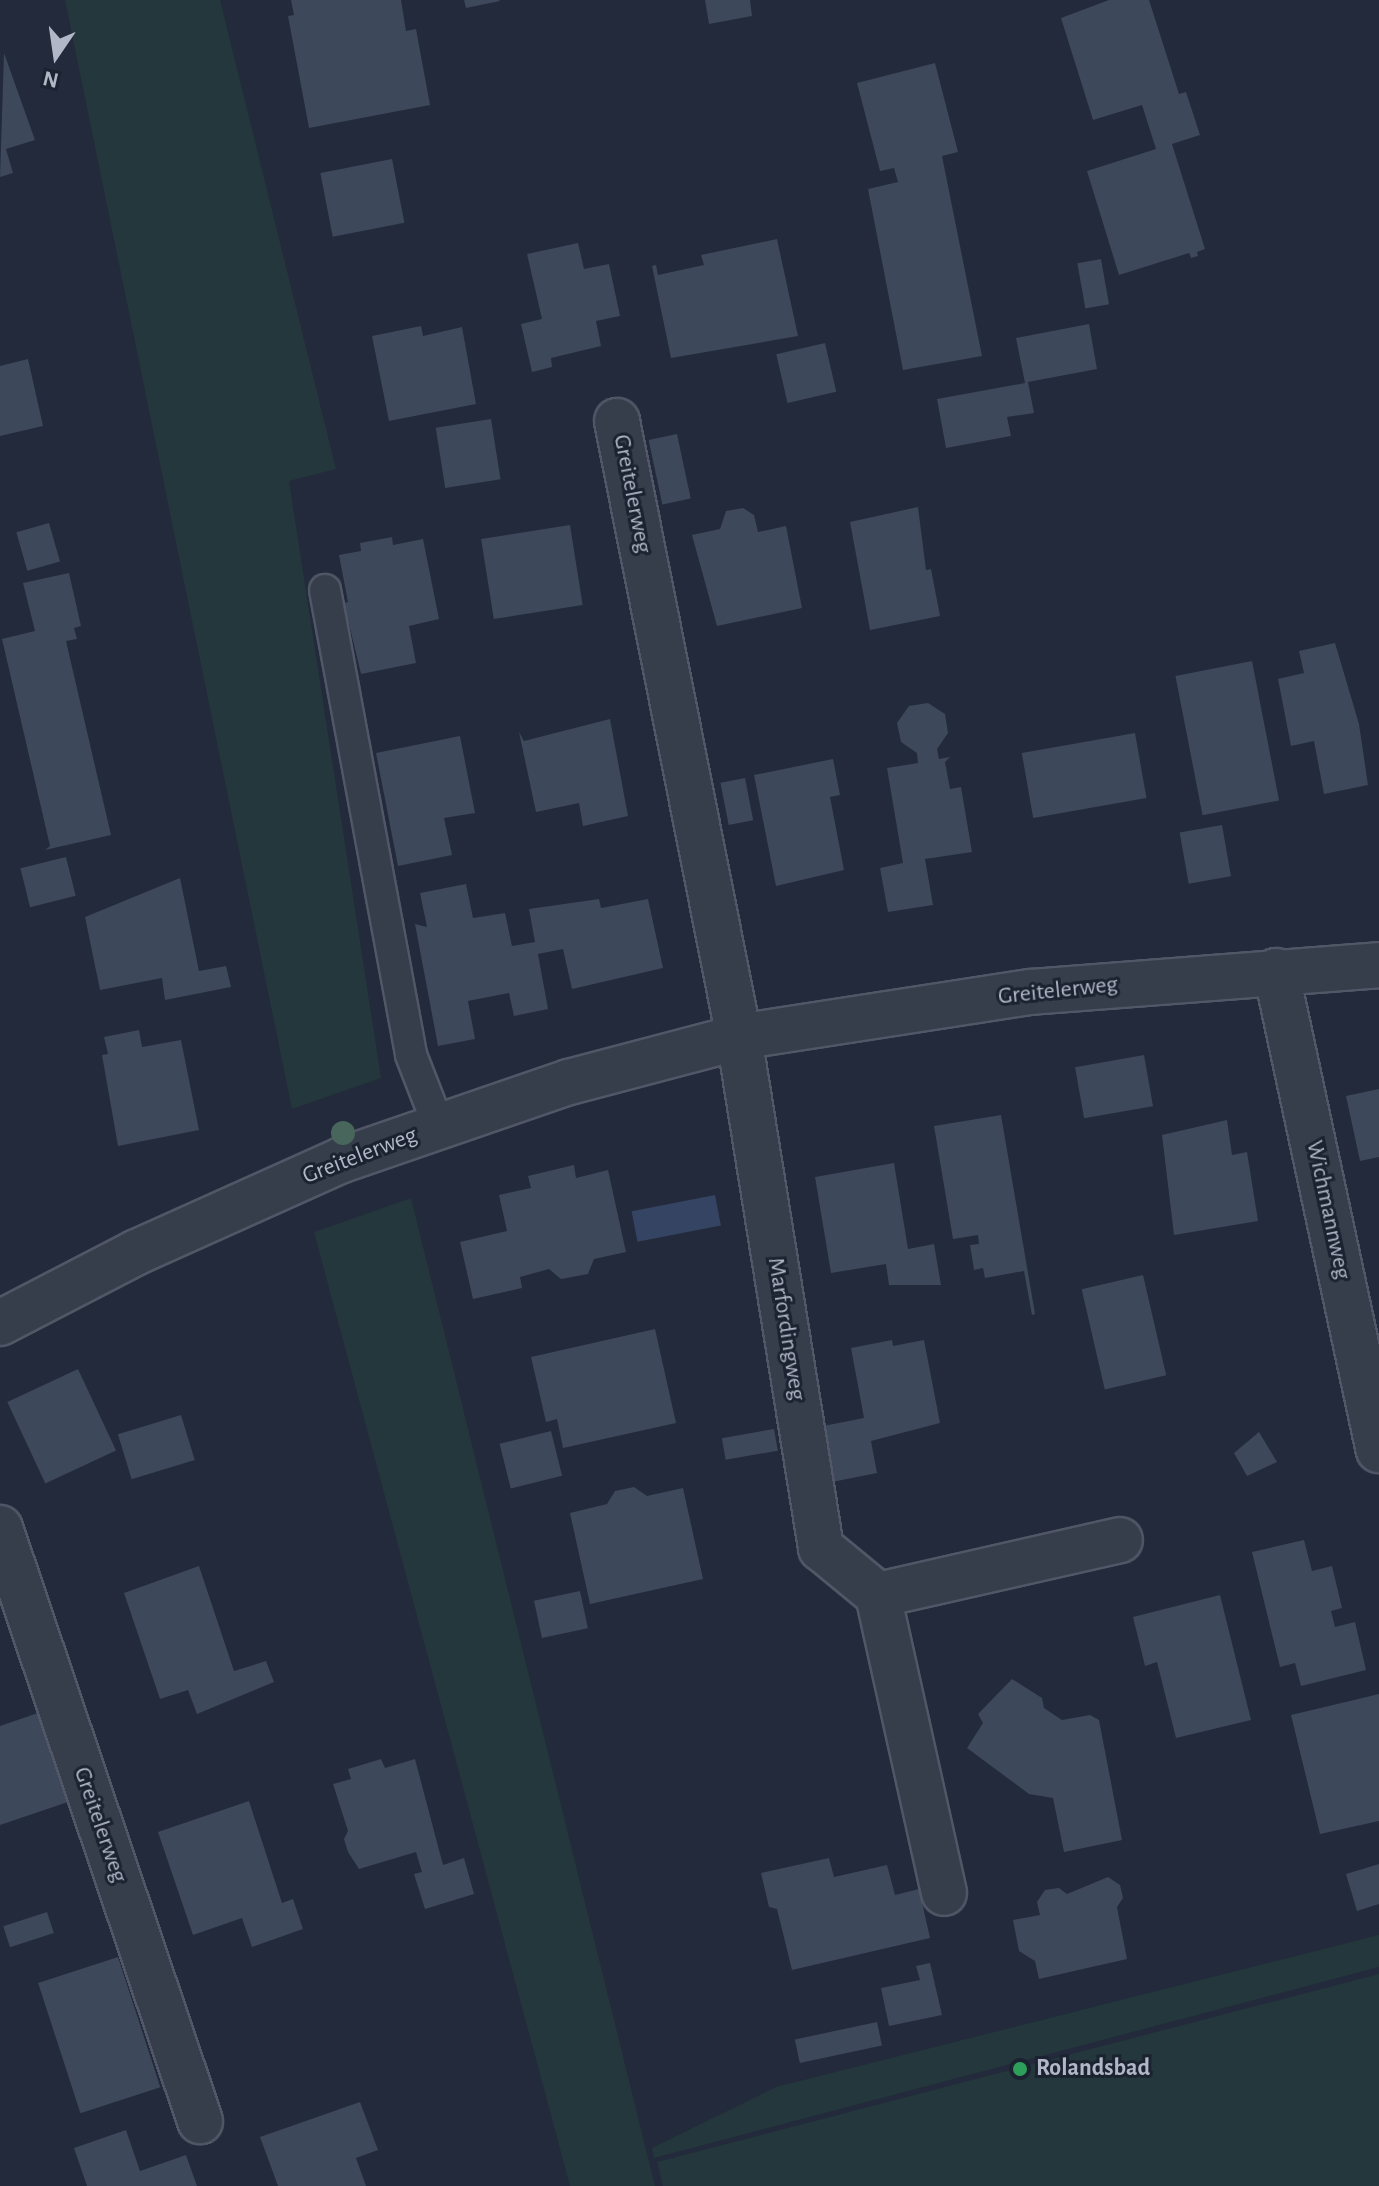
<!DOCTYPE html>
<style>
body{margin:0}
#map{position:relative;width:1379px;height:2186px;overflow:hidden;background:#222a3b;font-family:"Alegreya Sans",sans-serif}
div>[style]{position:absolute}
.green>*{inset:0;background:#24373c}
.water>*{inset:0;background:#354462;transform-origin:0 0}
.building>*{inset:0;background:#3e485b;transform-origin:0 0}
.roads{filter:drop-shadow(2px 0 #515766) drop-shadow(-2px 0 #515766) drop-shadow(0 2px #515766) drop-shadow(0 -2px #515766)}
.service>*{height:30px;margin:-15px;padding:0 15px;transform-origin:15px;border-radius:15px;background:#363d4b}
.minor>*{height:44px;margin:-22px;padding:0 22px;transform-origin:22px;border-radius:22px;background:#363d4b}
.trees>*{width:24px;height:24px;margin:-12px;border-radius:50%;background:#48665c}
.dots>*{width:22px;height:22px;translate:-50% -50%;box-sizing:border-box;border:4px solid #1b2230;border-radius:50%}
span{translate:-50% -50%;white-space:nowrap;text-align:center;line-height:1.15;-webkit-text-stroke:6px #1b2230;paint-order:stroke}
.street-label{font-size:24px;color:#b1b7c7}
.poi-label{font-size:24px;color:#b1b7c7;font-weight:700}
.left{translate:0 -50%;text-align:left}
.north{position:absolute;left:16px;top:16px;width:80px;height:80px;-webkit-text-stroke:6px #1b2230;paint-order:stroke;rotate:193deg;font-size:22px;font-weight:700;line-height:32px;text-align:center;color:#b1b7c7}
.north::after{content:'';display:block;margin:auto;width:28px;height:36px;background:#b1b7c7;clip-path:polygon(50% 0,100% 100%,50% 72%,0 100%)}
</style>
<div id="map">
<div class="green">
<i style="clip-path:polygon(65px 0,220px 0,336px 469px,289px 481px,381px 1078px,292px 1109px)"></i>
<i style="clip-path:polygon(411px 1198px,655px 2186px,570px 2186px,314px 1232px)"></i>
<i style="clip-path:polygon(1379px 1935px,1379px 1967px,654px 2158px,652px 2148px,776px 2087px)"></i>
<i style="clip-path:polygon(1379px 1974px,1379px 2186px,663px 2186px,657px 2162px)"></i>
</div>
<div class="water">
<i style="left:715px;top:1195px;width:31px;height:85px;rotate:79deg"></i>
</div>
<div class="building">
<i style="clip-path:polygon(291px 0,401px 0,406px 31px,416px 29px,430px 105px,309px 128px,288px 16px,294px 15px)"></i>
<i style="clip-path:polygon(464px 0,499px 0,500px 1px,466px 8px)"></i>
<i style="clip-path:polygon(705px 0,750px 0,752px 16px,709px 24px)"></i>
<i style="clip-path:polygon(1109px 0,1149px 0,1179px 94px,1186px 92px,1200px 135px,1172px 144px,1205px 249px,1197px 252px,1198px 256px,1191px 258px,1189px 253px,1119px 275px,1087px 171px,1156px 149px,1142px 105px,1093px 120px,1061px 18px)"></i>
<i style="clip-path:polygon(4px 53px,35px 140px,6px 149px,13px 173px,0 177px)"></i>
<i style="clip-path:polygon(935px 63px,958px 152px,942px 156px,982px 356px,903px 370px,868px 189px,898px 182px,894px 168px,880px 171px,857px 83px)"></i>
<i style="left:392px;top:159px;width:65px;height:73px;rotate:79deg"></i>
<i style="clip-path:polygon(777px 239px,798px 336px,671px 358px,652px 266px,656px 265px,658px 275px,704px 265px,701px 255px)"></i>
<i style="clip-path:polygon(578px 243px,584px 269px,609px 264px,620px 316px,596px 321px,601px 346px,551px 358px,552px 367px,532px 372px,521px 324px,542px 319px,527px 254px)"></i>
<i style="left:1101px;top:259px;width:46px;height:24px;rotate:80deg"></i>
<i style="clip-path:polygon(1089px 324px,1097px 369px,1028px 382px,1034px 413px,1007px 417px,1011px 436px,946px 448px,937px 399px,1025px 383px,1016px 338px)"></i>
<i style="clip-path:polygon(421px 326px,423px 336px,462px 327px,476px 404px,389px 421px,372px 336px)"></i>
<i style="left:825px;top:343px;width:50px;height:50px;rotate:77deg"></i>
<i style="clip-path:polygon(28px 359px,43px 426px,0 436px,0 366px)"></i>
<i style="left:491px;top:419px;width:61px;height:56px;rotate:81deg"></i>
<i style="left:677px;top:434px;width:66px;height:29px;rotate:78deg"></i>
<i style="clip-path:polygon(918px 507px,926px 570px,931px 569px,940px 616px,870px 630px,850px 522px)"></i>
<i style="clip-path:polygon(743px 508px,754px 515px,758px 532px,786px 526px,802px 608px,717px 626px,692px 535px,720px 529px,726px 511px)"></i>
<i style="left:49px;top:523px;width:40px;height:34px;rotate:74deg"></i>
<i style="left:570px;top:525px;width:81px;height:90px;rotate:81deg"></i>
<i style="clip-path:polygon(392px 537px,393px 545px,423px 539px,439px 619px,409px 626px,416px 663px,361px 674px,344px 603px,348px 602px,339px 555px,361px 551px,360px 543px)"></i>
<i style="clip-path:polygon(69px 573px,81px 626px,74px 628px,77px 639px,66px 641px,111px 835px,45px 850px,50px 846px,2px 639px,35px 631px,23px 583px)"></i>
<i style="clip-path:polygon(1335px 643px,1359px 724px,1368px 785px,1324px 794px,1314px 741px,1291px 746px,1278px 679px,1304px 673px,1299px 651px)"></i>
<i style="left:1252px;top:661px;width:142px;height:78px;rotate:79deg"></i>
<i style="clip-path:polygon(928px 703px,945px 714px,948px 733px,937px 749px,939px 759px,950px 757px,945px 762px,950px 789px,961px 787px,972px 852px,925px 859px,933px 905px,888px 912px,880px 868px,903px 863px,887px 768px,918px 763px,917px 753px,901px 742px,897px 723px,909px 706px)"></i>
<i style="clip-path:polygon(610px 719px,628px 816px,583px 826px,579px 803px,536px 812px,519px 732px,524px 741px)"></i>
<i style="left:1135px;top:733px;width:66px;height:115px;rotate:80deg"></i>
<i style="clip-path:polygon(460px 736px,475px 813px,444px 818px,452px 855px,398px 866px,376px 753px)"></i>
<i style="clip-path:polygon(833px 759px,840px 795px,830px 797px,844px 870px,776px 886px,754px 775px)"></i>
<i style="left:745px;top:778px;width:43px;height:25px;rotate:79deg"></i>
<i style="left:1222px;top:825px;width:52px;height:43px;rotate:80deg"></i>
<i style="left:66px;top:857px;width:40px;height:47px;rotate:76deg"></i>
<i style="clip-path:polygon(180px 878px,199px 971px,226px 966px,231px 987px,165px 1000px,162px 978px,100px 990px,85px 917px)"></i>
<i style="clip-path:polygon(466px 884px,473px 918px,505px 913px,512px 946px,535px 942px,529px 909px,599px 899px,601px 908px,648px 899px,663px 968px,572px 989px,563px 949px,538px 954px,548px 1009px,514px 1016px,509px 993px,468px 1001px,475px 1039px,438px 1046px,415px 924px,427px 927px,420px 893px)"></i>
<i style="clip-path:polygon(139px 1030px,142px 1047px,181px 1040px,199px 1130px,118px 1146px,102px 1055px,108px 1054px,104px 1037px)"></i>
<i style="left:1144px;top:1055px;width:52px;height:70px;rotate:80deg"></i>
<i style="clip-path:polygon(1379px 1089px,1379px 1157px,1360px 1161px,1346px 1096px)"></i>
<i style="clip-path:polygon(1001px 1115px,1035px 1314px,1032px 1315px,1024px 1271px,985px 1278px,983px 1268px,974px 1270px,970px 1245px,979px 1244px,978px 1235px,953px 1239px,934px 1126px)"></i>
<i style="clip-path:polygon(1227px 1120px,1232px 1155px,1247px 1152px,1258px 1221px,1174px 1235px,1162px 1135px)"></i>
<i style="clip-path:polygon(894px 1163px,908px 1249px,934px 1244px,941px 1285px,889px 1285px,886px 1264px,831px 1273px,815px 1177px)"></i>
<i style="clip-path:polygon(574px 1165px,576px 1178px,608px 1170px,626px 1252px,594px 1259px,588px 1274px,561px 1279px,549px 1269px,520px 1277px,522px 1288px,473px 1299px,460px 1242px,507px 1231px,499px 1195px,531px 1188px,528px 1176px)"></i>
<i style="left:1143px;top:1275px;width:103px;height:63px;rotate:77deg"></i>
<i style="clip-path:polygon(655px 1329px,676px 1423px,563px 1448px,557px 1419px,546px 1422px,531px 1357px)"></i>
<i style="clip-path:polygon(892px 1340px,893px 1346px,924px 1340px,940px 1423px,871px 1441px,877px 1473px,832px 1482px,823px 1426px,864px 1418px,851px 1348px)"></i>
<i style="left:78px;top:1369px;width:90px;height:78px;rotate:65deg"></i>
<i style="left:181px;top:1415px;width:47px;height:66px;rotate:73deg"></i>
<i style="left:774px;top:1429px;width:22px;height:53px;rotate:80deg"></i>
<i style="left:551px;top:1431px;width:46px;height:53px;rotate:76deg"></i>
<i style="clip-path:polygon(1259px 1432px,1277px 1462px,1247px 1476px,1234px 1453px)"></i>
<i style="clip-path:polygon(634px 1487px,647px 1496px,683px 1488px,703px 1579px,590px 1604px,570px 1513px,607px 1504px,615px 1491px)"></i>
<i style="clip-path:polygon(1304px 1540px,1312px 1571px,1332px 1566px,1342px 1608px,1331px 1611px,1335px 1627px,1355px 1622px,1366px 1670px,1301px 1686px,1295px 1663px,1280px 1667px,1252px 1552px)"></i>
<i style="clip-path:polygon(199px 1566px,234px 1671px,266px 1661px,274px 1682px,197px 1714px,188px 1690px,160px 1699px,124px 1593px)"></i>
<i style="left:580px;top:1591px;width:38px;height:47px;rotate:78deg"></i>
<i style="clip-path:polygon(1220px 1595px,1251px 1720px,1176px 1738px,1157px 1662px,1145px 1666px,1133px 1617px)"></i>
<i style="clip-path:polygon(1012px 1679px,1042px 1698px,1044px 1708px,1062px 1720px,1090px 1715px,1099px 1720px,1122px 1840px,1064px 1852px,1053px 1798px,1029px 1794px,967px 1748px,983px 1723px,978px 1714px)"></i>
<i style="clip-path:polygon(1379px 1694px,1379px 1821px,1320px 1834px,1291px 1715px)"></i>
<i style="clip-path:polygon(38px 1713px,68px 1802px,0 1825px,0 1726px)"></i>
<i style="clip-path:polygon(381px 1759px,385px 1768px,415px 1759px,443px 1865px,464px 1858px,474px 1894px,425px 1909px,414px 1874px,422px 1872px,416px 1852px,359px 1869px,348px 1852px,344px 1839px,348px 1831px,333px 1784px,351px 1779px,348px 1769px)"></i>
<i style="clip-path:polygon(249px 1801px,282px 1903px,293px 1899px,303px 1929px,252px 1947px,242px 1918px,193px 1935px,158px 1832px)"></i>
<i style="clip-path:polygon(829px 1858px,834px 1877px,887px 1865px,895px 1895px,919px 1889px,930px 1938px,792px 1970px,777px 1909px,769px 1907px,761px 1873px)"></i>
<i style="clip-path:polygon(1379px 1864px,1379px 1904px,1357px 1911px,1346px 1874px)"></i>
<i style="clip-path:polygon(1108px 1877px,1120px 1885px,1123px 1898px,1117px 1907px,1127px 1959px,1039px 1979px,1035px 1961px,1019px 1951px,1013px 1920px,1040px 1915px,1037px 1902px,1045px 1890px,1059px 1888px,1067px 1894px)"></i>
<i style="left:47px;top:1912px;width:22px;height:46px;rotate:72deg"></i>
<i style="left:118px;top:1957px;width:137px;height:84px;rotate:72deg"></i>
<i style="clip-path:polygon(930px 1963px,942px 2015px,889px 2026px,881px 1988px,920px 1980px,916px 1966px)"></i>
<i style="left:877px;top:2022px;width:24px;height:84px;rotate:78deg"></i>
<i style="clip-path:polygon(360px 2102px,378px 2150px,356px 2158px,366px 2186px,278px 2186px,260px 2137px)"></i>
<i style="clip-path:polygon(126px 2130px,140px 2171px,186px 2155px,197px 2186px,87px 2186px,74px 2148px)"></i>
</div>
<div class="roads">
<div class="service">
<i style="left:325px;top:590px;width:473px;rotate:79.5deg"></i>
<i style="left:411px;top:1055px;width:77px;rotate:68.7deg"></i>
</div>
<div class="minor">
<i style="left:617px;top:421px;width:628px;rotate:78.8deg"></i>
<i style="left:739px;top:1037px;width:518px;rotate:80.88deg"></i>
<i style="left:821px;top:1548px;width:74px;rotate:39.5deg"></i>
<i style="left:878px;top:1595px;width:305px;rotate:77.5deg"></i>
<i style="left:1276px;top:971px;width:490px;rotate:77.9deg"></i>
<i style="left:0;top:1323px;width:154px;rotate:-27.4deg"></i>
<i style="left:137px;top:1252px;width:225px;rotate:-24.2deg"></i>
<i style="left:342px;top:1160px;width:240px;rotate:-19deg"></i>
<i style="left:569px;top:1082px;width:176px;rotate:-14.8deg"></i>
<i style="left:739px;top:1037px;width:295px;rotate:-8.8deg"></i>
<i style="left:1031px;top:992px;width:349px;rotate:-4.4deg"></i>
<i style="left:0;top:1528px;width:626px;rotate:71.36deg"></i>
<i style="left:878px;top:1595px;width:248px;rotate:-12.8deg"></i>
</div>
</div>
<div class="trees">
<i style="left:343px;top:1133px"></i>
</div>
<div class="dots">
<i style="left:1020px;top:2069px;background:#2e9e5b"></i>
</div>
<div class="street-label">
<span style="left:632px;top:494px;rotate:79deg">Greitelerweg</span>
<span style="left:1058px;top:991px;rotate:-6deg">Greitelerweg</span>
<span style="left:360px;top:1156px;rotate:-21deg">Greitelerweg</span>
<span style="left:1328px;top:1210px;rotate:78deg">Wichmannweg</span>
<span style="left:786px;top:1329px;rotate:81deg">Marfordingweg</span>
<span style="left:100px;top:1825px;rotate:71deg">Greitelerweg</span>
</div>
<div class="poi-label">
<span class="left" style="left:1036px;top:2069px">Rolandsbad</span>
</div>
<div class="north">N</div>
</div>
